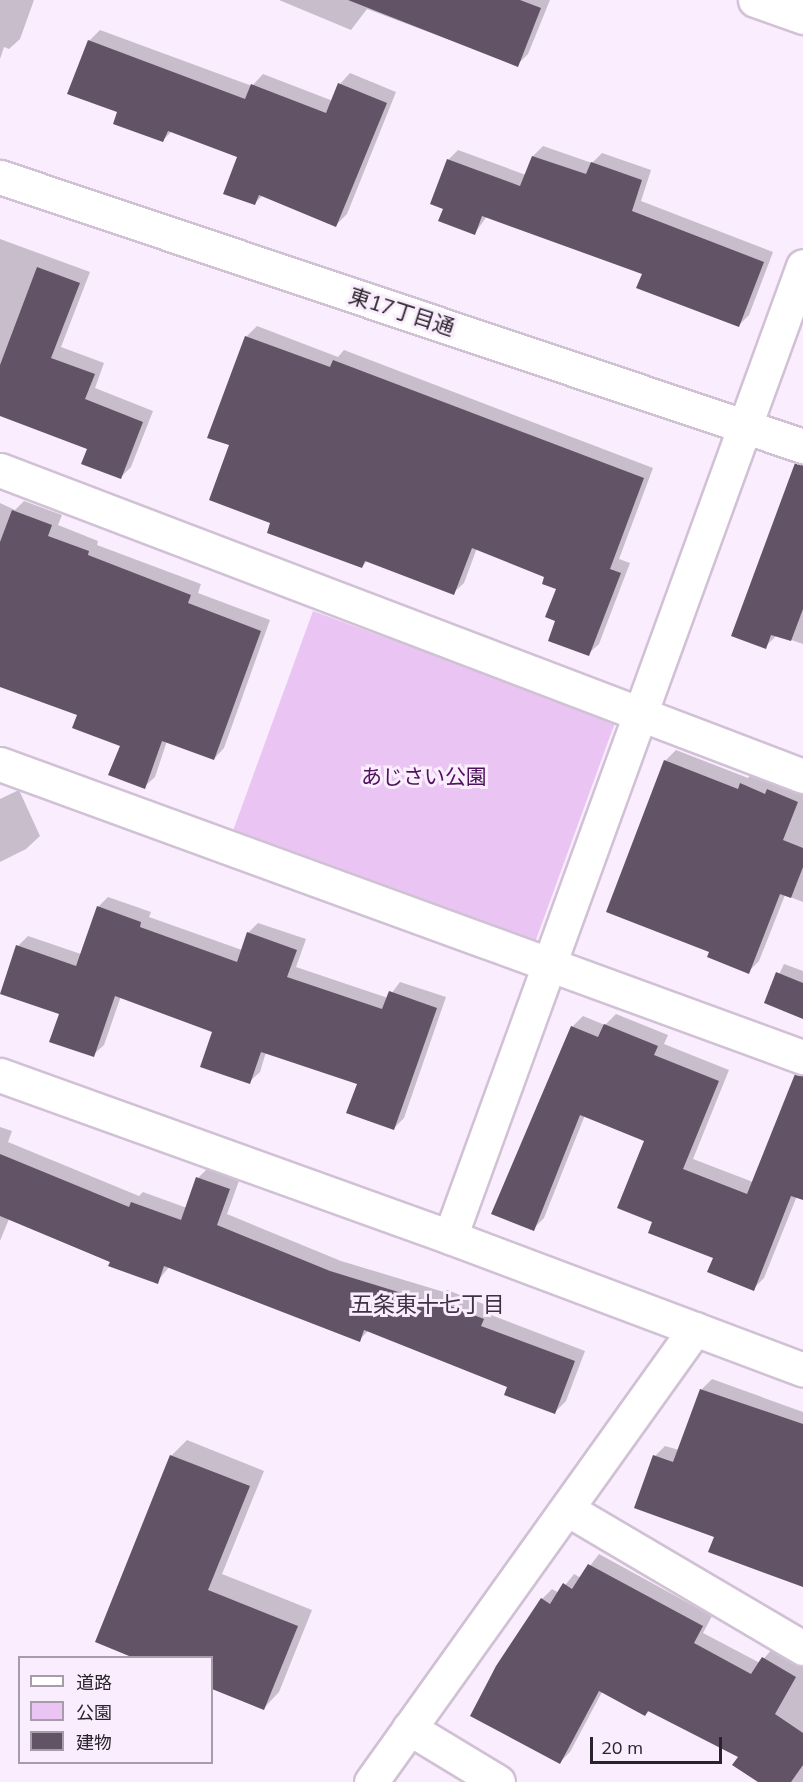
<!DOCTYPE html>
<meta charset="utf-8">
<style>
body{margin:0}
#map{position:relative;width:803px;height:1782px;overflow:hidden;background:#faedfe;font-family:Mulish,"Noto Sans JP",sans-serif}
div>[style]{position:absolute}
.green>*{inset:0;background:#eac5f4;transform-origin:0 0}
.shadow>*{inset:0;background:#0003}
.building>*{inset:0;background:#625466}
.roads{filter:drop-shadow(2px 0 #d1c1d5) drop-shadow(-2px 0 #d1c1d5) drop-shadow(0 2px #d1c1d5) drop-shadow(0 -2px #d1c1d5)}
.minor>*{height:33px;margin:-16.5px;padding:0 16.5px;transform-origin:16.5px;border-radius:16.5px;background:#fff}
.tertiary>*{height:33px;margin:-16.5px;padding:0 16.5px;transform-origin:16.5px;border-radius:16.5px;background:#fff}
span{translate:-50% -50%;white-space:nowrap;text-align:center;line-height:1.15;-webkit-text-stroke:6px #faedfe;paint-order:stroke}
.street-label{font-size:21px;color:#29232b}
.park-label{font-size:21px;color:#4f105e}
.neighbourhood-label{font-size:22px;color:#3f3243}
.legend{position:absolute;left:18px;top:1656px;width:195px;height:108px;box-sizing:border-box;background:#faedfe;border:2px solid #a69caa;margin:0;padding:8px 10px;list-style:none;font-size:18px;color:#29232b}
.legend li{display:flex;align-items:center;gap:12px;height:30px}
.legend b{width:30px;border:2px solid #a69caa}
.scale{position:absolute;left:590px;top:1737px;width:132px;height:27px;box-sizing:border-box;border:3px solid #29232b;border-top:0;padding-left:8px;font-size:18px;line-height:21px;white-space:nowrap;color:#29232b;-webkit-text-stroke:4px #faedfe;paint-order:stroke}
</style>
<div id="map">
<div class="green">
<i style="left:313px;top:611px;width:322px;height:234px;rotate:20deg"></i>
</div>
<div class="shadow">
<i style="clip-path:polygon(0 0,34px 0,20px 39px,9px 49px,4px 47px,0 59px)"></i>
<i style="clip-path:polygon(279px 0,550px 0,528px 54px,517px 65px,367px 9px,351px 30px)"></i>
<i style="clip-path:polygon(100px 30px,252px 86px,263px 74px,333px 101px,340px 84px,350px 73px,396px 92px,347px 214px,336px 225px,263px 195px,254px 204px,239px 156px,172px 131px,163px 140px,119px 111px,89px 41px)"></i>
<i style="clip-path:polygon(543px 146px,592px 163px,602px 153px,651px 170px,641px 201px,773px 252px,749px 315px,739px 325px,643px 273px,487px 216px,475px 233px,445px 209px,448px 160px,458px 150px,526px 175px,533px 156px)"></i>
<i style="clip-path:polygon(0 239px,90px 272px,61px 347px,104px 363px,95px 388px,153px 411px,131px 467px,120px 478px,88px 448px,0 414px)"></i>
<i style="clip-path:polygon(257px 326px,338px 357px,344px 350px,653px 468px,619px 559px,630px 563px,599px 644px,588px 654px,557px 620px,558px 588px,546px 576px,477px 548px,464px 583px,453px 593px,368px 560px,362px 567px,272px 523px,231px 444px,246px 337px)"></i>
<i style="clip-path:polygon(24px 501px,62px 515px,58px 525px,98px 541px,97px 545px,201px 584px,198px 593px,270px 620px,224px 748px,214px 759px,167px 741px,155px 777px,144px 787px,122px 745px,79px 714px,0 685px,0 503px,15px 510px)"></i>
<i style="clip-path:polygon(803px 502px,803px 644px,777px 635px,765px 647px)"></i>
<i style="clip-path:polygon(676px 750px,748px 778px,752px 773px,803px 789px,803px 902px,785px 895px,759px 961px,748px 972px,711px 952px,608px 911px,666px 760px)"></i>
<i style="clip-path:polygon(19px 790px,40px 836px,26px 849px,0 862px,0 799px)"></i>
<i style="clip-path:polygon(108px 897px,151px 912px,149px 917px,242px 950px,248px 933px,258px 923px,306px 939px,296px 967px,388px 998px,400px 982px,446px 997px,404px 1118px,394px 1128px,358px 1083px,266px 1052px,260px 1072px,249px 1082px,214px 1031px,121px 996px,104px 1045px,93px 1055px,18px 946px,28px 936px,81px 954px,98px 907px)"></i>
<i style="clip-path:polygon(784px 964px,803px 971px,803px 1017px,766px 1002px)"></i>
<i style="clip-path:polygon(616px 1014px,668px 1035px,664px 1044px,729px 1070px,693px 1159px,753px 1182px,803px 1095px,803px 1199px,797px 1196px,764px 1278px,753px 1289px,715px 1258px,654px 1221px,646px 1140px,585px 1115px,544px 1218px,533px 1229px,572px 1027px,583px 1016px,605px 1025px)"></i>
<i style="clip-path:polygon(0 1127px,12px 1131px,8px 1142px,139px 1196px,143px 1192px,187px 1208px,198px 1178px,209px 1167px,240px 1178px,227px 1214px,341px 1261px,444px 1292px,447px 1290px,494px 1308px,491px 1315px,585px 1351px,566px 1401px,555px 1412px,509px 1386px,369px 1330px,359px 1340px,169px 1267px,157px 1282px,9px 1219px,0 1241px)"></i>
<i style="clip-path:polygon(712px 1379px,803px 1412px,803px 1585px,716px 1536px,655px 1456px,665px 1446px,679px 1450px,701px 1390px)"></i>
<i style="clip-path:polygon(187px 1440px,264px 1471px,222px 1574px,312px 1610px,279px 1692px,264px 1708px,212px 1687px,212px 1658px,171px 1456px)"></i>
<i style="clip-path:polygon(599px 1554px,712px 1616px,703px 1633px,760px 1663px,773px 1648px,803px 1665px,803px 1782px,761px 1782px,740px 1757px,650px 1710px,645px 1715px,602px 1692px,570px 1752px,560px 1762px,542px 1599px,552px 1589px,559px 1593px,574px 1574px,581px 1578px)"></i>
</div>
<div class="building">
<i style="clip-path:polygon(348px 0,520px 0,541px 8px,518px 67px)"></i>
<i style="clip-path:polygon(88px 40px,245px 99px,251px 84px,326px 113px,338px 83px,387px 103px,336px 227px,259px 195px,255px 205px,223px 194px,237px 157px,168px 131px,163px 142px,113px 124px,117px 112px,67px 94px)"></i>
<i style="clip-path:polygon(532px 156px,586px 174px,591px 162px,642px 180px,632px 211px,764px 262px,739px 327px,636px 288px,642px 274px,482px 216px,475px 235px,438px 221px,443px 209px,430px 204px,447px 159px,520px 186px)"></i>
<i style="clip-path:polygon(37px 267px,80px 283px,51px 358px,95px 374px,85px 399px,143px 422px,121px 479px,81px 464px,87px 449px,0 416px,0 365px)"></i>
<i style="clip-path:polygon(245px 336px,330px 367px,333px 360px,644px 478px,610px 569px,621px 573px,589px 656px,548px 641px,555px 621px,545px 617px,556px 589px,542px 584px,544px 577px,472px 548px,454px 595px,365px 561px,362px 568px,267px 533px,270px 523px,209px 500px,229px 445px,207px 438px)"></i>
<i style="clip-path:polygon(795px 463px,803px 464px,803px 609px,791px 641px,771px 635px,766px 649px,731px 636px)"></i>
<i style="clip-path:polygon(12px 510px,52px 525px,48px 536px,89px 551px,88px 555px,191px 595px,188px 603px,261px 631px,214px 760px,162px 741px,145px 789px,108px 775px,120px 746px,72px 728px,77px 715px,0 687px,0 542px)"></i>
<i style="clip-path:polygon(664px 760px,738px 789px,740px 783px,765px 794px,767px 789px,798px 802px,783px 840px,803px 848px,803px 867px,791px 898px,780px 894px,749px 974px,707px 957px,709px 952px,606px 912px)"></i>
<i style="clip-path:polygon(97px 906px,141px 922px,140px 927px,237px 962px,247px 932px,297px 950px,287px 977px,382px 1009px,389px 991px,437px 1008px,394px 1130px,346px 1113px,357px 1084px,261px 1052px,250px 1084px,200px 1067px,212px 1032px,115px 996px,94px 1057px,49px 1042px,59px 1014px,0 994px,16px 945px,76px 966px)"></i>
<i style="clip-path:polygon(776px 972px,803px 983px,803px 1019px,764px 1003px)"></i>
<i style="clip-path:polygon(604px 1024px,658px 1046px,654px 1055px,719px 1081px,683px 1169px,747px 1194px,795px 1074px,803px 1075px,803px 1200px,791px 1196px,754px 1291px,707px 1272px,713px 1258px,648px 1233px,652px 1222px,617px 1208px,644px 1141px,580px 1115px,534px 1231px,491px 1214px,571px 1026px,598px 1037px)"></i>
<i style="clip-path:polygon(0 1154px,129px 1207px,131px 1202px,181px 1220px,196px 1177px,230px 1189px,217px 1225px,330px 1271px,434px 1303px,435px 1300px,484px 1319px,481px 1326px,575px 1361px,555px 1414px,504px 1395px,507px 1387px,364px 1330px,360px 1342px,164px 1266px,158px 1284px,108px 1266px,110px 1262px,0 1216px)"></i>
<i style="clip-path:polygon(700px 1389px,803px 1424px,803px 1587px,708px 1552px,714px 1537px,634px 1508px,653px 1455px,673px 1462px)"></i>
<i style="clip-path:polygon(170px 1455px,250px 1486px,208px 1590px,298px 1626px,264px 1710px,212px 1689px,212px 1658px,134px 1658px,95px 1642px)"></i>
<i style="clip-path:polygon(588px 1564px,703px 1626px,694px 1643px,751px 1674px,762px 1657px,796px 1677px,775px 1714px,803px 1733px,803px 1765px,791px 1782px,758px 1782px,732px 1765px,738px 1757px,648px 1711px,645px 1716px,599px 1691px,560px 1764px,470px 1716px,496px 1666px,541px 1598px,550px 1604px,563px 1583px,572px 1589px)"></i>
</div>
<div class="roads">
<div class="minor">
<i style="left:755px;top:0;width:51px;rotate:19.5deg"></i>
<i style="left:0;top:470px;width:859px;rotate:20.86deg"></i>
<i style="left:0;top:764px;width:855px;rotate:20.05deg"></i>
<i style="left:0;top:1075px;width:478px;rotate:19.8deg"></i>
<i style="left:450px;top:1237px;width:377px;rotate:20.6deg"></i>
<i style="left:450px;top:1237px;width:1033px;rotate:-70.02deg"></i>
<i style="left:567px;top:1509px;width:274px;rotate:30.5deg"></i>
<i style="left:409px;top:1728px;width:104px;rotate:31.2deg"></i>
<i style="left:371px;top:1782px;width:557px;rotate:-54.43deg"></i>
</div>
<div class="tertiary">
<i style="left:0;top:177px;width:847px;rotate:18.52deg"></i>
</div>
</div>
<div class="street-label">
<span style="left:402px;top:311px;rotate:18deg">東17丁目通</span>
</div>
<div class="park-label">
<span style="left:424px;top:776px">あじさい公園</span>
</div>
<div class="neighbourhood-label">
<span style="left:428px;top:1305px">五条東十七丁目</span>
</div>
<ul class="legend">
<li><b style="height:8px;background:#fff"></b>道路</li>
<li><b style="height:16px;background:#eac5f4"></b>公園</li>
<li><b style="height:16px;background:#625466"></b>建物</li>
</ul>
<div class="scale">20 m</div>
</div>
